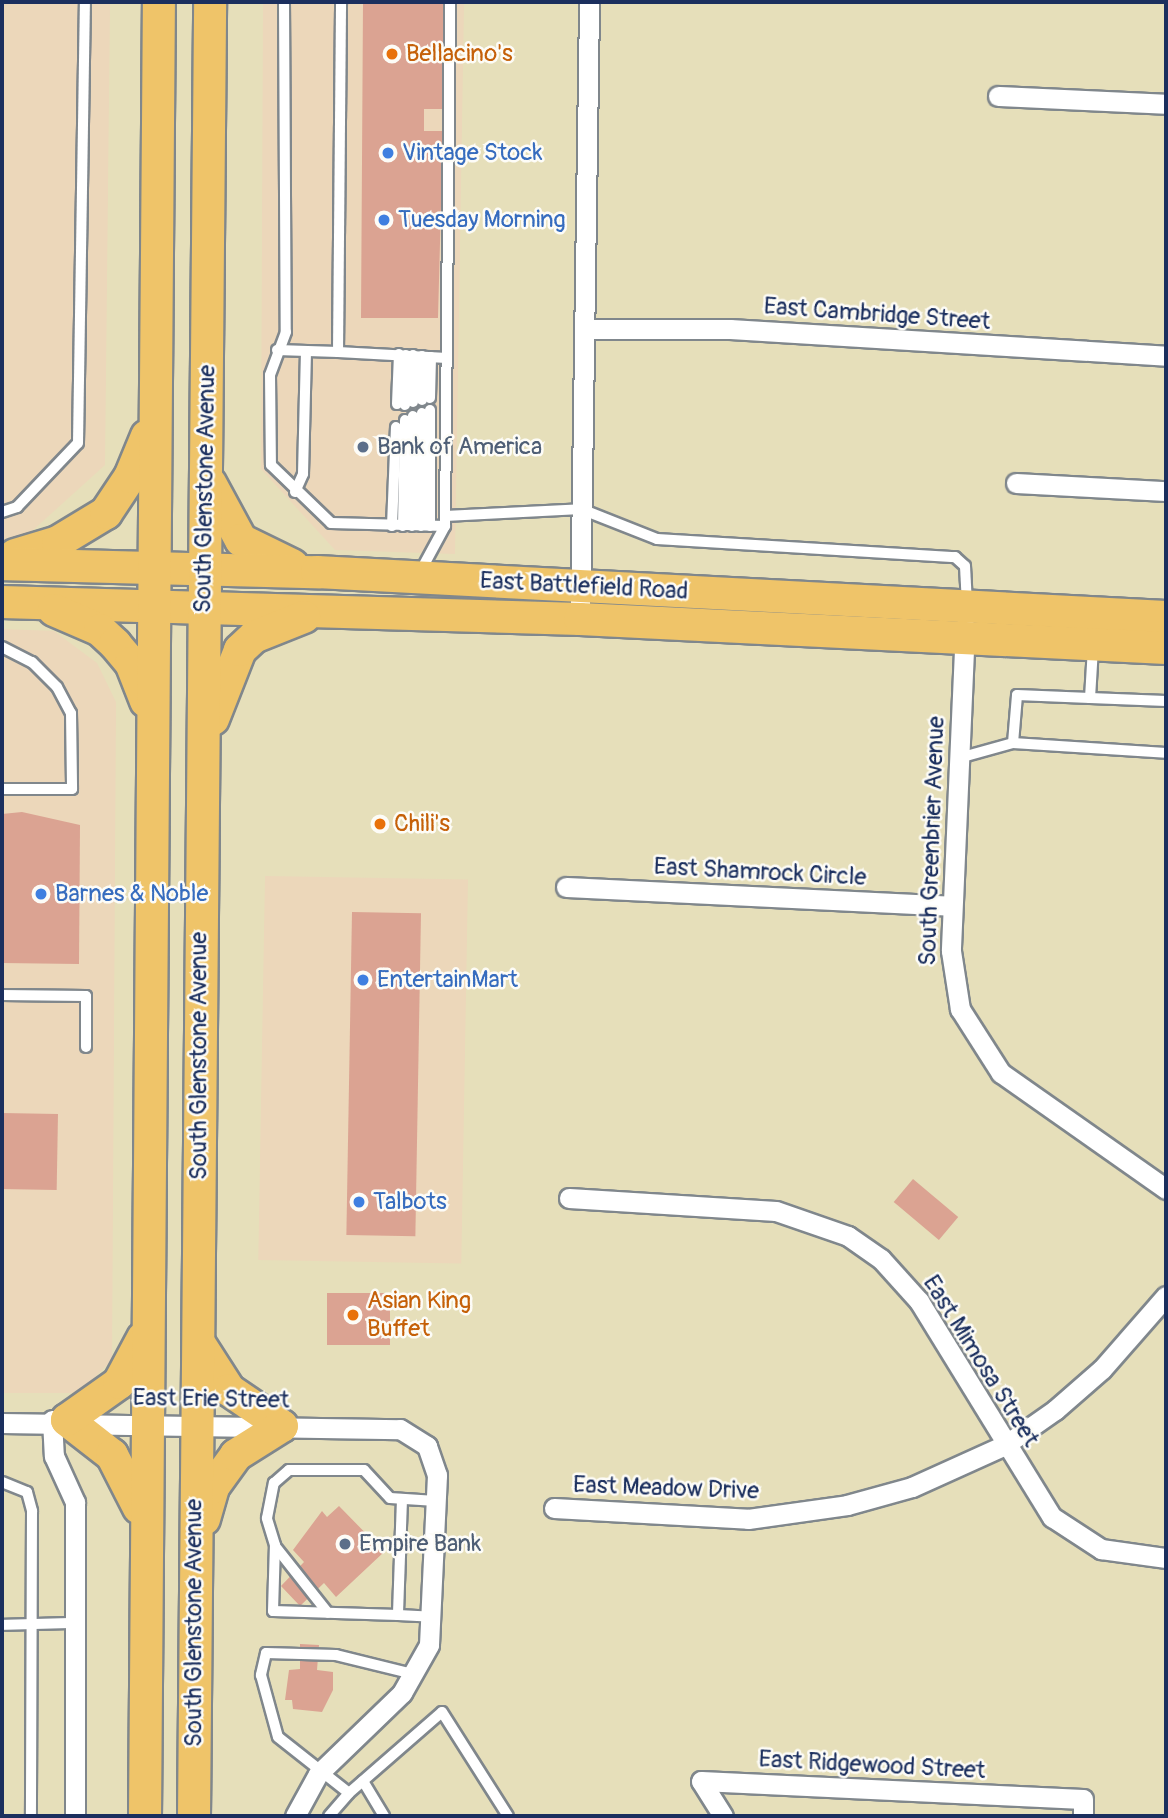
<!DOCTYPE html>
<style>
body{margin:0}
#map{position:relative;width:1168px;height:1818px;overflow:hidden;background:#e6dfba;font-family:Pangolin,sans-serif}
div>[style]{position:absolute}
.built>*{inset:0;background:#ecd7ba;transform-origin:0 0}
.building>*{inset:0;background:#dba392;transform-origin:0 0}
.roads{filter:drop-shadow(2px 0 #80878c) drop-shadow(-2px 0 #80878c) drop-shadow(0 2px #80878c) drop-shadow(0 -2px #80878c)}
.service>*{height:10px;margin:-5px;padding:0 5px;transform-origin:5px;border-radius:5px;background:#fff}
.minor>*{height:19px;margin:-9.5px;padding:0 9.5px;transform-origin:9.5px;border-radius:9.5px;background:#fff}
.primary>*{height:32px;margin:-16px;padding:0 16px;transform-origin:16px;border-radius:16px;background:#efc469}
.dots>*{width:19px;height:19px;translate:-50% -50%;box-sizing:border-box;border:4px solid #fdfcf7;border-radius:50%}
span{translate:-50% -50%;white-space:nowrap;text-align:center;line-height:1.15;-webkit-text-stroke:5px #fdfcf7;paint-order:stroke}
.food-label{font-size:24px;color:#c56008}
.left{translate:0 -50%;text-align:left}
.shop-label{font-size:24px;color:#366cbe}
.street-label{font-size:24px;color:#1b2f5e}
.service-label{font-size:24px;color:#4e5e75}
.frame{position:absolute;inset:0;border:4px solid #1b2f5e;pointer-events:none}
</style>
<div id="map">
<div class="built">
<i style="clip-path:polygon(2px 2px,110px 2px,105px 465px,21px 541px,2px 541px)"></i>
<i style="clip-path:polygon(263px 2px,464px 2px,455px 554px,335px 550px,261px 469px)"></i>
<i style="clip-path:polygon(2px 629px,54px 631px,97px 663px,116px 702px,112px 1360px,79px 1393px,2px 1393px)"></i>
<i style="left:265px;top:876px;width:203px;height:384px;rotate:1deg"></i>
</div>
<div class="building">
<i style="clip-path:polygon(363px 2px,445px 2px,444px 109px,424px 109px,424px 131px,443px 131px,438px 318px,361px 318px)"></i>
<i style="clip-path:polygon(22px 812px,80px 825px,79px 964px,2px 963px,2px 814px)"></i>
<i style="left:352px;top:912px;width:69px;height:323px;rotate:1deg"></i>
<i style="left:2px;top:1113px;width:56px;height:76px;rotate:1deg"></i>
<i style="left:913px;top:1179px;width:59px;height:30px;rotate:40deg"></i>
<i style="left:327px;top:1293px;width:63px;height:52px"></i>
<i style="clip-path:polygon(339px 1506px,384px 1552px,336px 1597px,324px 1583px,300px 1606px,281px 1586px,304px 1562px,293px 1550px,322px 1511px,327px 1517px)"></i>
<i style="clip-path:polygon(300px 1644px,319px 1645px,317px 1670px,333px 1672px,333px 1690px,322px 1712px,293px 1709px,292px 1700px,285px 1700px,289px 1670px,300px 1669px)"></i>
</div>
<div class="roads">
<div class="service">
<i style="left:284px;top:2px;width:330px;rotate:89.7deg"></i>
<i style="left:286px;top:332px;width:46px;rotate:110.4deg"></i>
<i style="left:270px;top:375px;width:90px;rotate:89.4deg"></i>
<i style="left:271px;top:465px;width:83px;rotate:44deg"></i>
<i style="left:331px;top:523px;width:114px;rotate:1.5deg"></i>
<i style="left:277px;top:350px;width:61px;rotate:1.9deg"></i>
<i style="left:338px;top:352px;width:350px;rotate:-89.5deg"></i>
<i style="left:338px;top:352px;width:109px;rotate:3.2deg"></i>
<i style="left:430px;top:398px;width:41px;rotate:-88.6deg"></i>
<i style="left:422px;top:400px;width:44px;rotate:-90deg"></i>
<i style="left:413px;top:402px;width:47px;rotate:-90deg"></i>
<i style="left:397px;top:404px;width:50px;rotate:-87.7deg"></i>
<i style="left:405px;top:405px;width:50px;rotate:-88.9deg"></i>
<i style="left:295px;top:492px;width:20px;rotate:-66deg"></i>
<i style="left:303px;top:474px;width:123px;rotate:-88.6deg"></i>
<i style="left:2px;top:512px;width:16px;rotate:-18deg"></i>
<i style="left:17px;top:507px;width:88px;rotate:-46.4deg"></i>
<i style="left:78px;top:443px;width:441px;rotate:-89.1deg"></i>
<i style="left:445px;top:516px;width:136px;rotate:-2.9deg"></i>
<i style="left:581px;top:509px;width:82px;rotate:21.5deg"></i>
<i style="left:657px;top:539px;width:299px;rotate:3.5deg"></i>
<i style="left:955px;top:557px;width:13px;rotate:42deg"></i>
<i style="left:965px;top:566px;width:35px;rotate:87deg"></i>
<i style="left:392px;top:526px;width:99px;rotate:-87.7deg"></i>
<i style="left:403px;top:526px;width:106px;rotate:-88.9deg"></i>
<i style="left:412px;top:526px;width:110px;rotate:-89.5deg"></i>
<i style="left:421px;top:526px;width:113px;rotate:-89.5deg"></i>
<i style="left:430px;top:526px;width:116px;rotate:-90deg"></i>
<i style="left:419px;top:574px;width:55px;rotate:-61.6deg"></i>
<i style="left:445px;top:526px;width:524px;rotate:-89.45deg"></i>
<i style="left:2px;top:647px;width:34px;rotate:27deg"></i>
<i style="left:32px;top:662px;width:35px;rotate:45deg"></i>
<i style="left:57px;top:687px;width:30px;rotate:62deg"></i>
<i style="left:71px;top:713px;width:76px;rotate:89.2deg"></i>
<i style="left:72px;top:789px;width:70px;rotate:180deg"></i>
<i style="left:1090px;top:698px;width:76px;rotate:2.3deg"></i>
<i style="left:1013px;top:743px;width:153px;rotate:3.7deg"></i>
<i style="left:959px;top:758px;width:56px;rotate:-15.5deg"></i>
<i style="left:1013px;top:743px;width:48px;rotate:-85.2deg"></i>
<i style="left:1017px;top:695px;width:73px;rotate:2.4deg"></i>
<i style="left:1090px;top:698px;width:50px;rotate:-86.6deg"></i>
<i style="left:2px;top:995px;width:84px;rotate:0.7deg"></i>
<i style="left:86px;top:996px;width:51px;rotate:90deg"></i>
<i style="left:2px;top:1482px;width:27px;rotate:22deg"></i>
<i style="left:27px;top:1492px;width:20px;rotate:75deg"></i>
<i style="left:32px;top:1511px;width:305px;rotate:90.2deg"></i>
<i style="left:402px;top:1499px;width:116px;rotate:92deg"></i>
<i style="left:398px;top:1615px;width:125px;rotate:-178.2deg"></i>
<i style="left:273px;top:1611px;width:66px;rotate:-88.3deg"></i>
<i style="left:275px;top:1545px;width:28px;rotate:-107deg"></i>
<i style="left:267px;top:1518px;width:36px;rotate:-79deg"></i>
<i style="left:274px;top:1483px;width:20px;rotate:-41deg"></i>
<i style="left:289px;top:1470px;width:75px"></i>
<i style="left:364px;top:1470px;width:38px;rotate:47deg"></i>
<i style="left:390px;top:1498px;width:46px;rotate:3.7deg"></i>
<i style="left:275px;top:1546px;width:85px;rotate:51.7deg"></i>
<i style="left:398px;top:1615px;width:34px;rotate:3deg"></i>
<i style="left:2px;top:1625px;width:72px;rotate:-1.6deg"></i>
<i style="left:413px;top:1674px;width:79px;rotate:-166.1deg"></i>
<i style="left:336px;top:1655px;width:70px;rotate:-178.4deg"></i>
<i style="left:266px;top:1653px;width:23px;rotate:103deg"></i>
<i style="left:261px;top:1675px;width:64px;rotate:74.7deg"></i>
<i style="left:278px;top:1737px;width:90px;rotate:38.3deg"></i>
<i style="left:349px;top:1793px;width:123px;rotate:-41.1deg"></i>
<i style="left:442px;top:1712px;width:123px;rotate:57.6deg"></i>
<i style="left:363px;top:1781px;width:41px;rotate:59deg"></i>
<i style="left:329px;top:1816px;width:30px;rotate:-49deg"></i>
</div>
<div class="minor">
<i style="left:998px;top:96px;width:168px;rotate:2.7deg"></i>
<i style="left:585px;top:329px;width:145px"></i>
<i style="left:730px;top:329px;width:437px;rotate:3.5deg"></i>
<i style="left:1016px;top:483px;width:150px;rotate:3.1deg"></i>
<i style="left:580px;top:619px;width:617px;rotate:-89.16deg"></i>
<i style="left:965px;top:627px;width:324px;rotate:92.5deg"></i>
<i style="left:951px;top:951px;width:59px;rotate:81.2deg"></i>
<i style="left:960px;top:1009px;width:76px;rotate:57.4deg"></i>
<i style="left:1001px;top:1073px;width:202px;rotate:35.1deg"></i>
<i style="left:566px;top:887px;width:386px;rotate:2.8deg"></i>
<i style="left:569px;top:1198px;width:207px;rotate:3.6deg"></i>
<i style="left:776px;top:1211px;width:76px;rotate:19.1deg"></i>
<i style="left:848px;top:1236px;width:40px;rotate:34.9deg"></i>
<i style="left:881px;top:1259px;width:57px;rotate:47.9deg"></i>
<i style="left:919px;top:1301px;width:254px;rotate:58.4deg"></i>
<i style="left:1052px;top:1517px;width:59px;rotate:33.1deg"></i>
<i style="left:1101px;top:1549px;width:66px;rotate:7.9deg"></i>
<i style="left:52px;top:1420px;width:36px;rotate:87deg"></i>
<i style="left:54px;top:1456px;width:51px;rotate:65.5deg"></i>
<i style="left:75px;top:1502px;width:314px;rotate:90deg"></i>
<i style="left:2px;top:1423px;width:398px;rotate:0.9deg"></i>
<i style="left:400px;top:1429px;width:32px;rotate:32deg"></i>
<i style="left:427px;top:1446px;width:31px;rotate:71deg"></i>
<i style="left:437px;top:1475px;width:170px;rotate:92.7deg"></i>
<i style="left:429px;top:1645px;width:55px;rotate:119.4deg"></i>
<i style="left:402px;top:1693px;width:117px;rotate:136deg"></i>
<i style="left:318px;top:1774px;width:48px;rotate:118.7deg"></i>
<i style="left:554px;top:1508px;width:194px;rotate:3.2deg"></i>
<i style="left:748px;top:1519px;width:100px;rotate:-8deg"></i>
<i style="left:847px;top:1505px;width:67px;rotate:-15.5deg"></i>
<i style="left:912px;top:1487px;width:102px;rotate:-24.3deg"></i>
<i style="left:1005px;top:1445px;width:61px;rotate:-35deg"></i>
<i style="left:1055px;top:1410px;width:62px;rotate:-41.1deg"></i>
<i style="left:1102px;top:1369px;width:97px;rotate:-48.8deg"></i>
<i style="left:723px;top:1816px;width:41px;rotate:-122.2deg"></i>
<i style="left:701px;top:1781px;width:382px;rotate:2.7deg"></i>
<i style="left:1083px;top:1799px;width:17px;rotate:90deg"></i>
</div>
<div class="primary">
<i style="left:210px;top:483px;width:65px;rotate:61.5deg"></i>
<i style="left:241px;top:540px;width:57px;rotate:26.1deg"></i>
<i style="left:15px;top:555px;width:45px;rotate:-16.8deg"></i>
<i style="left:58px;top:542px;width:56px;rotate:-31.1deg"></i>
<i style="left:106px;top:513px;width:43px;rotate:-56.3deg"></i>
<i style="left:130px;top:477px;width:44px;rotate:-67.5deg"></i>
<i style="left:2px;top:564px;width:315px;rotate:1.5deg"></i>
<i style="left:317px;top:572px;width:850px;rotate:3.03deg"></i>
<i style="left:2px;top:602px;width:578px;rotate:1.68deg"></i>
<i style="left:580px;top:619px;width:587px;rotate:2.83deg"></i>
<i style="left:54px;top:610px;width:50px;rotate:23.5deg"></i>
<i style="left:100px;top:630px;width:21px;rotate:43deg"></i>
<i style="left:115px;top:644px;width:25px;rotate:50deg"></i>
<i style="left:131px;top:663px;width:41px;rotate:68.5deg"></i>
<i style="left:213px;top:719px;width:74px;rotate:-68.6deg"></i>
<i style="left:240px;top:650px;width:19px;rotate:-43deg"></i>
<i style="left:254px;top:637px;width:54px;rotate:-21.8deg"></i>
<i style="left:199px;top:1343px;width:56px;rotate:57.4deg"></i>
<i style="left:229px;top:1390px;width:64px;rotate:34.2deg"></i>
<i style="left:67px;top:1420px;width:57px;rotate:37.9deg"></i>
<i style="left:112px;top:1455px;width:59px;rotate:63deg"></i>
<i style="left:67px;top:1420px;width:64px;rotate:-35.4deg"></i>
<i style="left:119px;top:1383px;width:51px;rotate:-61.9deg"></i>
<i style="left:204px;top:1519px;width:33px;rotate:-74deg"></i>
<i style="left:213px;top:1487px;width:39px;rotate:-54deg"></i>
<i style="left:236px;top:1455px;width:54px;rotate:-32.2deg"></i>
<i style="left:145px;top:1816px;width:1814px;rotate:-89.56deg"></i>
<i style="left:194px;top:1816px;width:1814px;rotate:-89.49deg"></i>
</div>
</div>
<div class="dots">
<i style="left:392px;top:54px;background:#e8710a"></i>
<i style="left:388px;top:153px;background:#3f7fe0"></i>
<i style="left:384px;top:220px;background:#3f7fe0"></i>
<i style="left:363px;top:447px;background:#5c6f8a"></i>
<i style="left:380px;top:824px;background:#e8710a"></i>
<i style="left:41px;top:894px;background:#3f7fe0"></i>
<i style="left:363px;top:980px;background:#3f7fe0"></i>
<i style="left:359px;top:1202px;background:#3f7fe0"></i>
<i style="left:353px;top:1315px;background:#e8710a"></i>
<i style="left:345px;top:1544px;background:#5c6f8a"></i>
</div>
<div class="food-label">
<span class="left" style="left:406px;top:54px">Bellacino's</span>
<span class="left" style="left:394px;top:824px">Chili's</span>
<span class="left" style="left:367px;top:1315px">Asian King<br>Buffet</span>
</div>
<div class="shop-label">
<span class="left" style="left:402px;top:153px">Vintage Stock</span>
<span class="left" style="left:398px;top:220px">Tuesday Morning</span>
<span class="left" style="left:55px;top:894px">Barnes &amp; Noble</span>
<span class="left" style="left:377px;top:980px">EntertainMart</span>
<span class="left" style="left:373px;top:1202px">Talbots</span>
</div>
<div class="street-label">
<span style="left:877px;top:314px;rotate:4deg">East Cambridge Street</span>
<span style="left:205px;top:489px;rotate:-89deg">South Glenstone Avenue</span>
<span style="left:584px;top:586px;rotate:3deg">East Battlefield Road</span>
<span style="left:932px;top:841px;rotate:-88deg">South Greenbrier Avenue</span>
<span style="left:760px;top:872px;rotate:3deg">East Shamrock Circle</span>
<span style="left:199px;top:1056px;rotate:-90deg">South Glenstone Avenue</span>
<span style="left:981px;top:1361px;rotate:58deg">East Mimosa Street</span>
<span style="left:211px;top:1399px;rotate:1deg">East Erie Street</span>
<span style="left:666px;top:1488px;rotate:2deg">East Meadow Drive</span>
<span style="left:194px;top:1623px;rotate:-90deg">South Glenstone Avenue</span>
<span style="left:872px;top:1765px;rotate:3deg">East Ridgewood Street</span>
</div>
<div class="service-label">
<span class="left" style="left:377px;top:447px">Bank of America</span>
<span class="left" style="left:359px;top:1544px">Empire Bank</span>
</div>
<div class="frame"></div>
</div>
